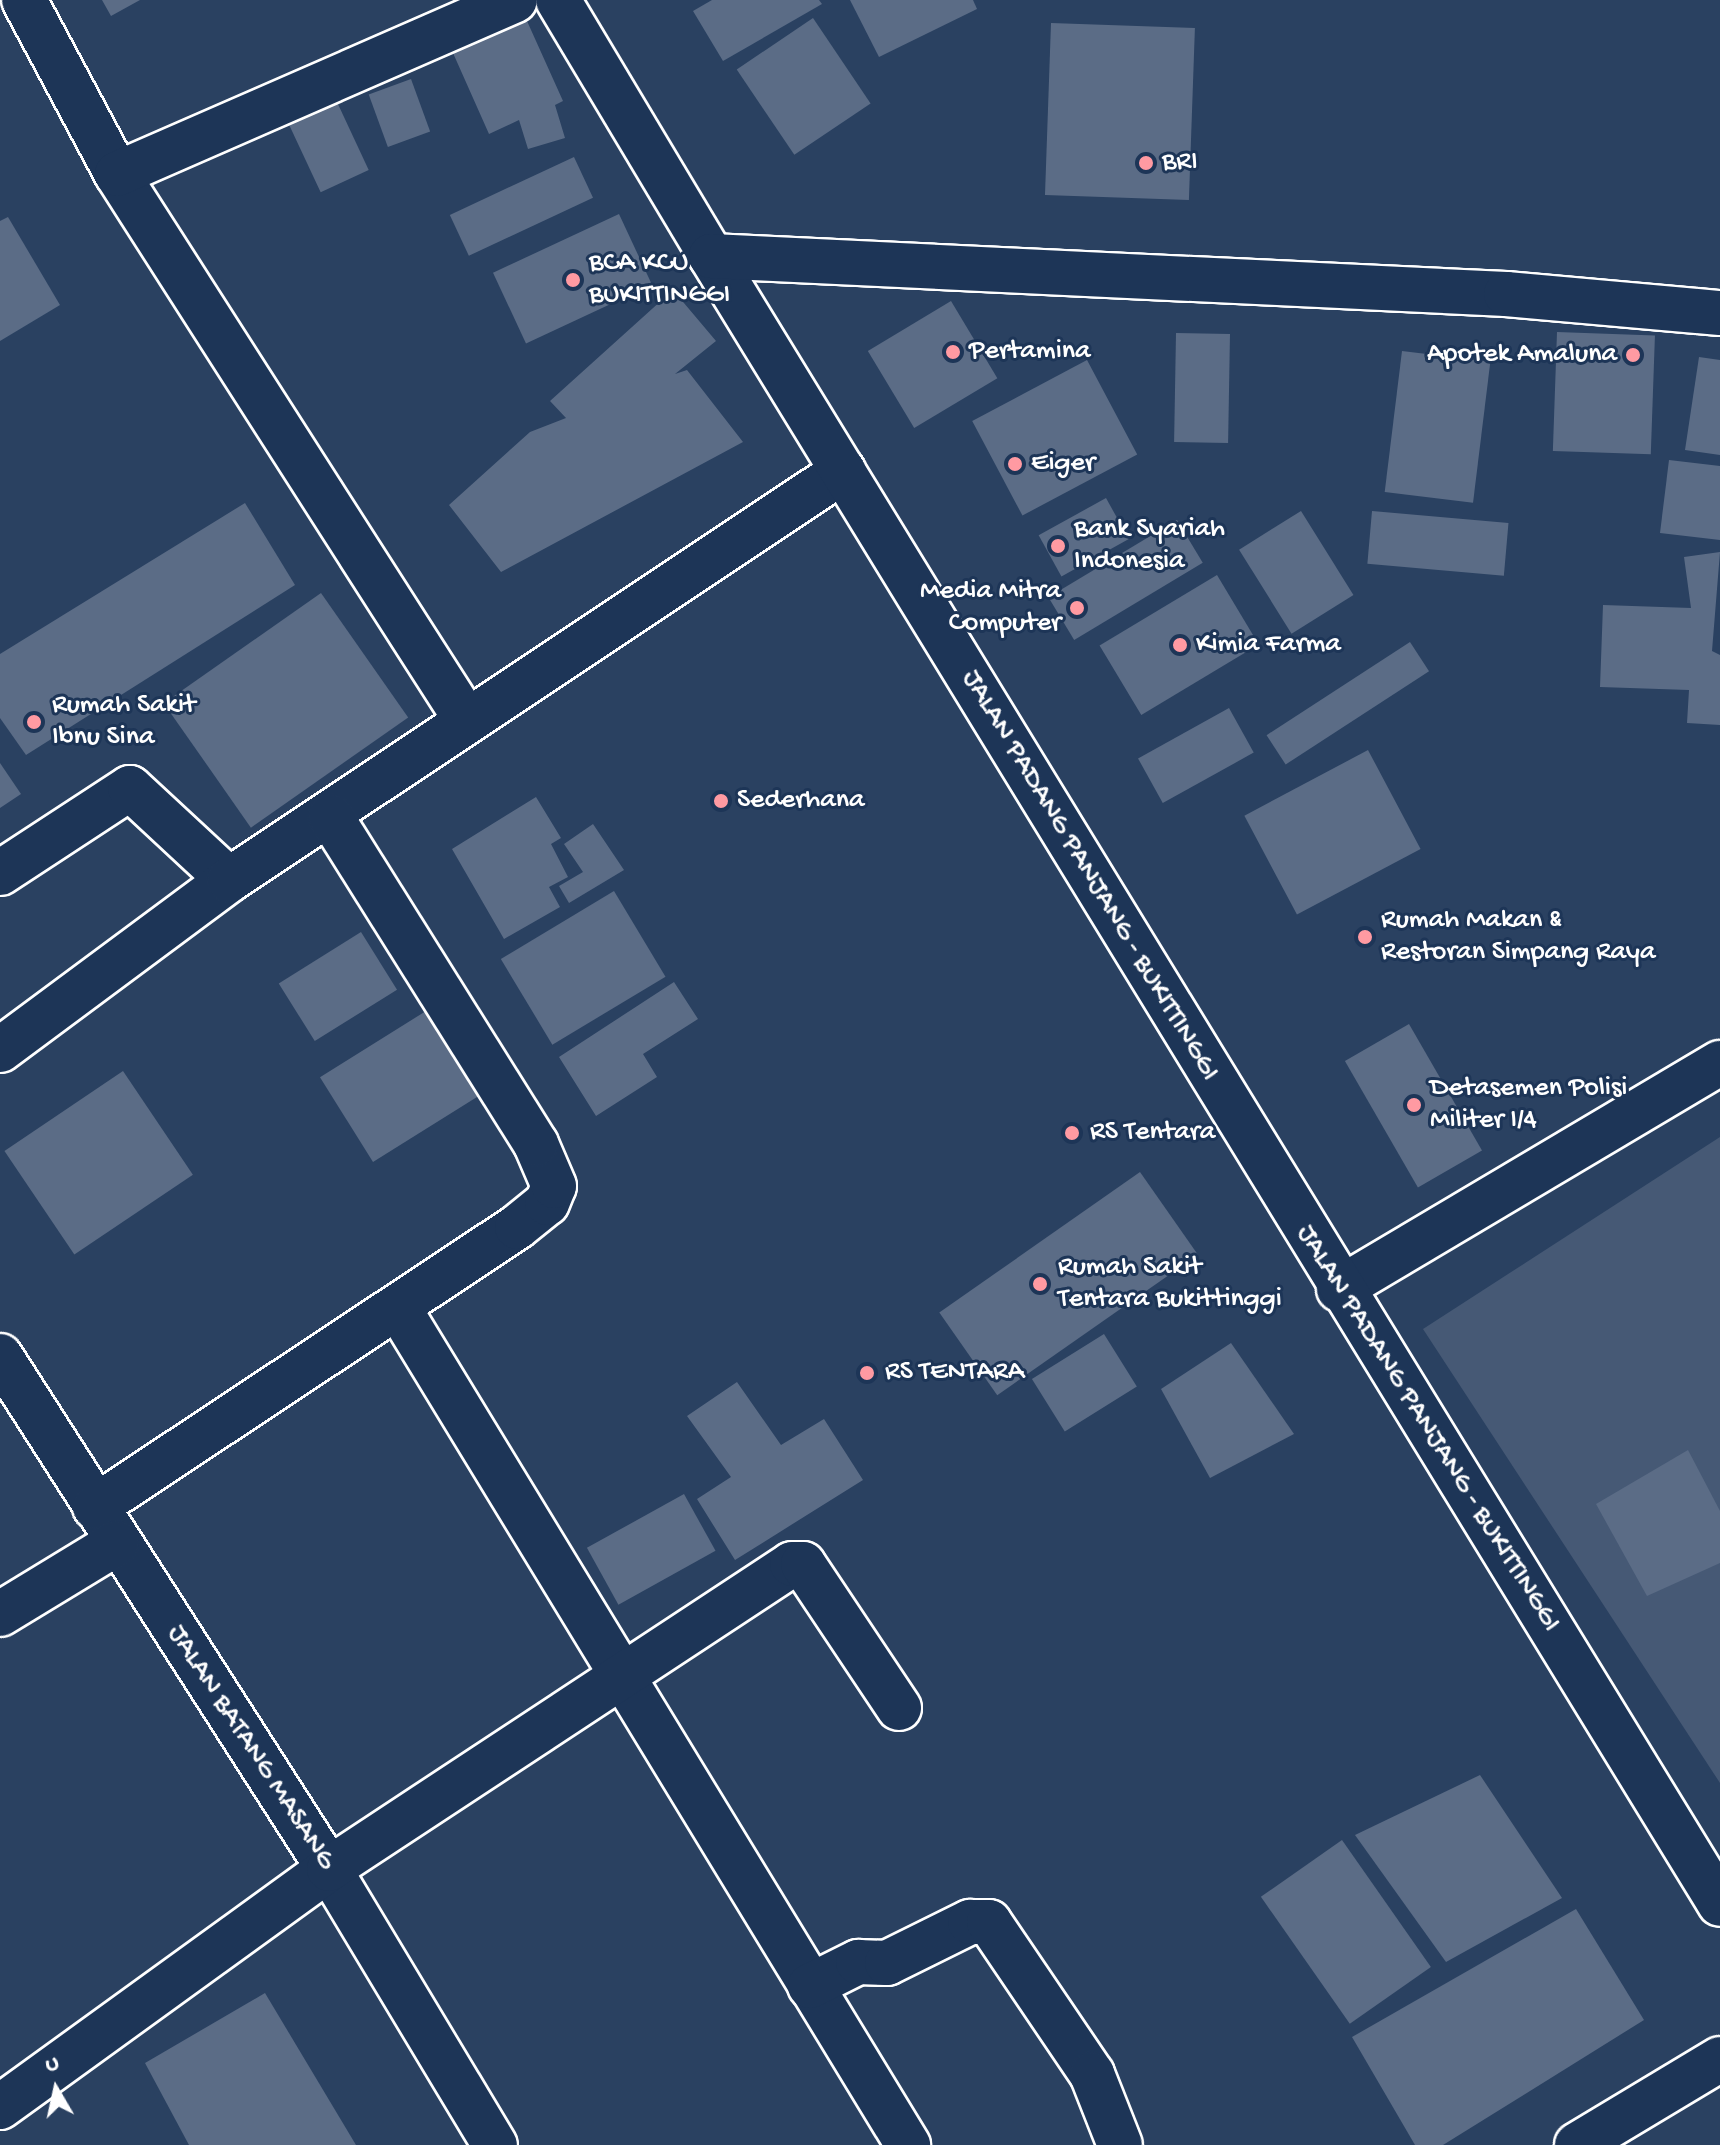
<!DOCTYPE html>
<style>
body{margin:0}
#map{position:relative;width:1720px;height:2145px;overflow:hidden;background:#2a4161;font-family:"Gochi Hand",sans-serif}
div>[style]{position:absolute}
.green>*{inset:0;background:#465975}
.building>*{inset:0;background:#5b6c86;transform-origin:0 0}
.roads{filter:drop-shadow(2px 0 #fff) drop-shadow(-2px 0 #fff) drop-shadow(0 2px #fff) drop-shadow(0 -2px #fff)}
.minor>*{height:44px;margin:-22px;padding:0 22px;transform-origin:22px;border-radius:22px;background:#1d3557}
.major>*{height:44px;margin:-22px;padding:0 22px;transform-origin:22px;border-radius:22px;background:#1d3557}
.highway>*{height:44px;margin:-22px;padding:0 22px;transform-origin:22px;border-radius:22px;background:#1d3557}
.dots>*{width:22px;height:22px;translate:-50% -50%;box-sizing:border-box;border:4px solid #1d3557;border-radius:50%}
span{translate:-50% -50%;white-space:nowrap;text-align:center;line-height:1.15;-webkit-text-stroke:6px #1d3557;paint-order:stroke}
.poi-label{font-size:28px;color:#fff}
.left{translate:0 -50%;text-align:left}
.right{translate:-100% -50%;text-align:right}
.street-label{font-size:28px;color:#fff}
.north{position:absolute;left:16px;top:2049px;width:80px;height:80px;-webkit-text-stroke:6px #1d3557;paint-order:stroke;rotate:351deg;font-size:22px;font-weight:700;line-height:32px;text-align:center;color:#fff}
.north::after{content:'';display:block;margin:auto;width:28px;height:36px;background:#fff;clip-path:polygon(50% 0,100% 100%,50% 72%,0 100%)}
</style>
<div id="map">
<div class="green">
<i style="clip-path:polygon(1720px 1137px,1720px 1783px,1423px 1329px)"></i>
</div>
<div class="building">
<i style="clip-path:polygon(102px 0,140px 0,111px 16px)"></i>
<i style="clip-path:polygon(712px 0,819px 0,822px 4px,723px 61px,693px 11px)"></i>
<i style="clip-path:polygon(850px 0,973px 0,977px 9px,879px 57px)"></i>
<i style="left:813px;top:18px;width:103px;height:92px;rotate:56deg"></i>
<i style="clip-path:polygon(527px 21px,563px 101px,555px 105px,565px 138px,528px 149px,519px 120px,489px 134px,453px 53px)"></i>
<i style="left:1051px;top:23px;width:144px;height:172px;rotate:2deg"></i>
<i style="left:411px;top:79px;width:56px;height:45px;rotate:70deg"></i>
<i style="left:337px;top:102px;width:75px;height:53px;rotate:65deg"></i>
<i style="left:574px;top:157px;width:45px;height:137px;rotate:65deg"></i>
<i style="left:619px;top:214px;width:78px;height:139px;rotate:65deg"></i>
<i style="clip-path:polygon(8px 217px,60px 305px,0 341px,0 221px)"></i>
<i style="clip-path:polygon(673px 290px,716px 341px,675px 374px,687px 370px,743px 442px,501px 572px,449px 505px,530px 432px,566px 418px,550px 401px)"></i>
<i style="left:951px;top:301px;width:90px;height:97px;rotate:59deg"></i>
<i style="left:1557px;top:332px;width:98px;height:119px;rotate:2deg"></i>
<i style="left:1176px;top:333px;width:54px;height:109px;rotate:1deg"></i>
<i style="left:1402px;top:351px;width:89px;height:142px;rotate:7deg"></i>
<i style="clip-path:polygon(1699px 357px,1720px 360px,1720px 455px,1685px 450px)"></i>
<i style="left:1087px;top:360px;width:107px;height:130px;rotate:62deg"></i>
<i style="clip-path:polygon(1669px 460px,1720px 466px,1720px 540px,1660px 533px)"></i>
<i style="left:1106px;top:498px;width:47px;height:77px;rotate:61deg"></i>
<i style="clip-path:polygon(245px 503px,295px 585px,26px 755px,0 718px,0 654px)"></i>
<i style="left:1301px;top:511px;width:99px;height:73px;rotate:58deg"></i>
<i style="left:1372px;top:511px;width:137px;height:53px;rotate:5deg"></i>
<i style="left:1177px;top:520px;width:50px;height:150px;rotate:59deg"></i>
<i style="clip-path:polygon(1720px 552px,1712px 651px,1720px 655px,1720px 725px,1687px 723px,1689px 690px,1600px 687px,1603px 605px,1691px 608px,1684px 557px)"></i>
<i style="left:1217px;top:575px;width:81px;height:137px;rotate:59deg"></i>
<i style="left:321px;top:593px;width:152px;height:192px;rotate:55deg"></i>
<i style="left:1410px;top:642px;width:35px;height:171px;rotate:57deg"></i>
<i style="left:1229px;top:708px;width:51px;height:104px;rotate:61deg"></i>
<i style="left:1368px;top:750px;width:112px;height:140px;rotate:62deg"></i>
<i style="clip-path:polygon(0 763px,21px 794px,0 808px)"></i>
<i style="clip-path:polygon(536px 797px,561px 838px,551px 844px,568px 877px,549px 887px,560px 907px,504px 939px,452px 849px)"></i>
<i style="clip-path:polygon(593px 824px,624px 870px,569px 903px,559px 886px,583px 872px,564px 844px)"></i>
<i style="left:614px;top:891px;width:100px;height:132px;rotate:59deg"></i>
<i style="left:361px;top:932px;width:68px;height:97px;rotate:58deg"></i>
<i style="clip-path:polygon(674px 982px,698px 1019px,643px 1054px,657px 1077px,596px 1116px,559px 1057px)"></i>
<i style="left:426px;top:1011px;width:100px;height:125px;rotate:58deg"></i>
<i style="left:1409px;top:1024px;width:146px;height:74px;rotate:60deg"></i>
<i style="left:123px;top:1071px;width:125px;height:143px;rotate:56deg"></i>
<i style="left:1140px;top:1172px;width:101px;height:245px;rotate:55deg"></i>
<i style="left:1104px;top:1334px;width:62px;height:85px;rotate:58deg"></i>
<i style="clip-path:polygon(1231px 1343px,1294px 1434px,1210px 1478px,1161px 1389px)"></i>
<i style="clip-path:polygon(737px 1382px,781px 1445px,824px 1419px,863px 1480px,735px 1560px,697px 1499px,731px 1477px,687px 1416px)"></i>
<i style="clip-path:polygon(1688px 1450px,1720px 1511px,1720px 1563px,1647px 1596px,1596px 1504px)"></i>
<i style="left:684px;top:1494px;width:65px;height:111px;rotate:61deg"></i>
<i style="clip-path:polygon(1480px 1775px,1562px 1898px,1446px 1962px,1355px 1835px)"></i>
<i style="left:1342px;top:1840px;width:155px;height:99px;rotate:55deg"></i>
<i style="clip-path:polygon(1576px 1909px,1644px 2020px,1443px 2145px,1415px 2145px,1352px 2037px)"></i>
<i style="clip-path:polygon(265px 1993px,356px 2145px,189px 2145px,145px 2063px)"></i>
</div>
<div class="roads">
<div class="minor">
<i style="left:24px;top:0;width:197px;rotate:61.9deg"></i>
<i style="left:117px;top:174px;width:649px;rotate:57.39deg"></i>
<i style="left:117px;top:174px;width:434px;rotate:-23.6deg"></i>
<i style="left:0;top:873px;width:155px;rotate:-33.2deg"></i>
<i style="left:130px;top:788px;width:135px;rotate:42.9deg"></i>
<i style="left:0;top:1050px;width:285px;rotate:-36.6deg"></i>
<i style="left:229px;top:880px;width:738px;rotate:-33.67deg"></i>
<i style="left:1339px;top:1289px;width:443px;rotate:-30.7deg"></i>
<i style="left:399px;top:1309px;width:979px;rotate:58.66deg"></i>
<i style="left:0;top:1356px;width:609px;rotate:57.33deg"></i>
<i style="left:329px;top:1869px;width:322px;rotate:59deg"></i>
<i style="left:95px;top:1507px;width:506px;rotate:-33.56deg"></i>
<i style="left:517px;top:1227px;width:38px;rotate:-39deg"></i>
<i style="left:547px;top:1203px;width:18px;rotate:-68deg"></i>
<i style="left:554px;top:1186px;width:46px;rotate:-113.2deg"></i>
<i style="left:536px;top:1144px;width:387px;rotate:-122.1deg"></i>
<i style="left:0;top:1614px;width:137px;rotate:-31.3deg"></i>
<i style="left:810px;top:1986px;width:54px;rotate:-26.6deg"></i>
<i style="left:858px;top:1962px;width:29px;rotate:2deg"></i>
<i style="left:887px;top:1963px;width:93px;rotate:-26.3deg"></i>
<i style="left:970px;top:1922px;width:19px"></i>
<i style="left:989px;top:1922px;width:184px;rotate:55.9deg"></i>
<i style="left:1092px;top:2074px;width:76px;rotate:68.5deg"></i>
<i style="left:0;top:2107px;width:406px;rotate:-35.9deg"></i>
<i style="left:329px;top:1869px;width:554px;rotate:-33.37deg"></i>
<i style="left:792px;top:1564px;width:11px"></i>
<i style="left:803px;top:1564px;width:173px;rotate:56.3deg"></i>
<i style="left:1577px;top:2145px;width:167px;rotate:-31deg"></i>
</div>
<div class="major">
<i style="left:558px;top:0;width:298px;rotate:59.1deg"></i>
</div>
<div class="highway">
<i style="left:711px;top:256px;width:1932px;rotate:58.52deg"></i>
<i style="left:711px;top:256px;width:796px;rotate:2.74deg"></i>
<i style="left:1506px;top:294px;width:215px;rotate:5.1deg"></i>
</div>
</div>
<div class="dots">
<i style="left:1146px;top:163px;background:#ff9aa2"></i>
<i style="left:573px;top:280px;background:#ff9aa2"></i>
<i style="left:953px;top:352px;background:#ff9aa2"></i>
<i style="left:1633px;top:355px;background:#ff9aa2"></i>
<i style="left:1015px;top:464px;background:#ff9aa2"></i>
<i style="left:1058px;top:546px;background:#ff9aa2"></i>
<i style="left:1077px;top:608px;background:#ff9aa2"></i>
<i style="left:1180px;top:645px;background:#ff9aa2"></i>
<i style="left:34px;top:722px;background:#ff9aa2"></i>
<i style="left:721px;top:801px;background:#ff9aa2"></i>
<i style="left:1365px;top:937px;background:#ff9aa2"></i>
<i style="left:1414px;top:1105px;background:#ff9aa2"></i>
<i style="left:1072px;top:1133px;background:#ff9aa2"></i>
<i style="left:1040px;top:1284px;background:#ff9aa2"></i>
<i style="left:867px;top:1373px;background:#ff9aa2"></i>
</div>
<div class="poi-label">
<span class="left" style="left:1162px;top:163px">BRI</span>
<span class="left" style="left:589px;top:280px">BCA KCU<br>BUKITTINGGI</span>
<span class="left" style="left:969px;top:352px">Pertamina</span>
<span class="right" style="left:1617px;top:355px">Apotek Amaluna</span>
<span class="left" style="left:1031px;top:464px">Eiger</span>
<span class="left" style="left:1074px;top:546px">Bank Syariah<br>Indonesia</span>
<span class="right" style="left:1061px;top:608px">Media Mitra<br>Computer</span>
<span class="left" style="left:1196px;top:645px">Kimia Farma</span>
<span class="left" style="left:52px;top:722px">Rumah Sakit<br>Ibnu Sina</span>
<span class="left" style="left:737px;top:801px">Sederhana</span>
<span class="left" style="left:1381px;top:937px">Rumah Makan &amp;<br>Restoran Simpang Raya</span>
<span class="left" style="left:1430px;top:1105px">Detasemen Polisi<br>Militer I/4</span>
<span class="left" style="left:1090px;top:1133px">RS Tentara</span>
<span class="left" style="left:1058px;top:1284px">Rumah Sakit<br>Tentara Bukittinggi</span>
<span class="left" style="left:885px;top:1373px">RS TENTARA</span>
</div>
<div class="street-label">
<span style="left:1089px;top:876px;rotate:59deg">JALAN PADANG PANJANG - BUKITTINGGI</span>
<span style="left:1427px;top:1429px;rotate:58deg">JALAN PADANG PANJANG - BUKITTINGGI</span>
<span style="left:250px;top:1748px;rotate:57deg">JALAN BATANG MASANG</span>
</div>
<div class="north">U</div>
</div>
